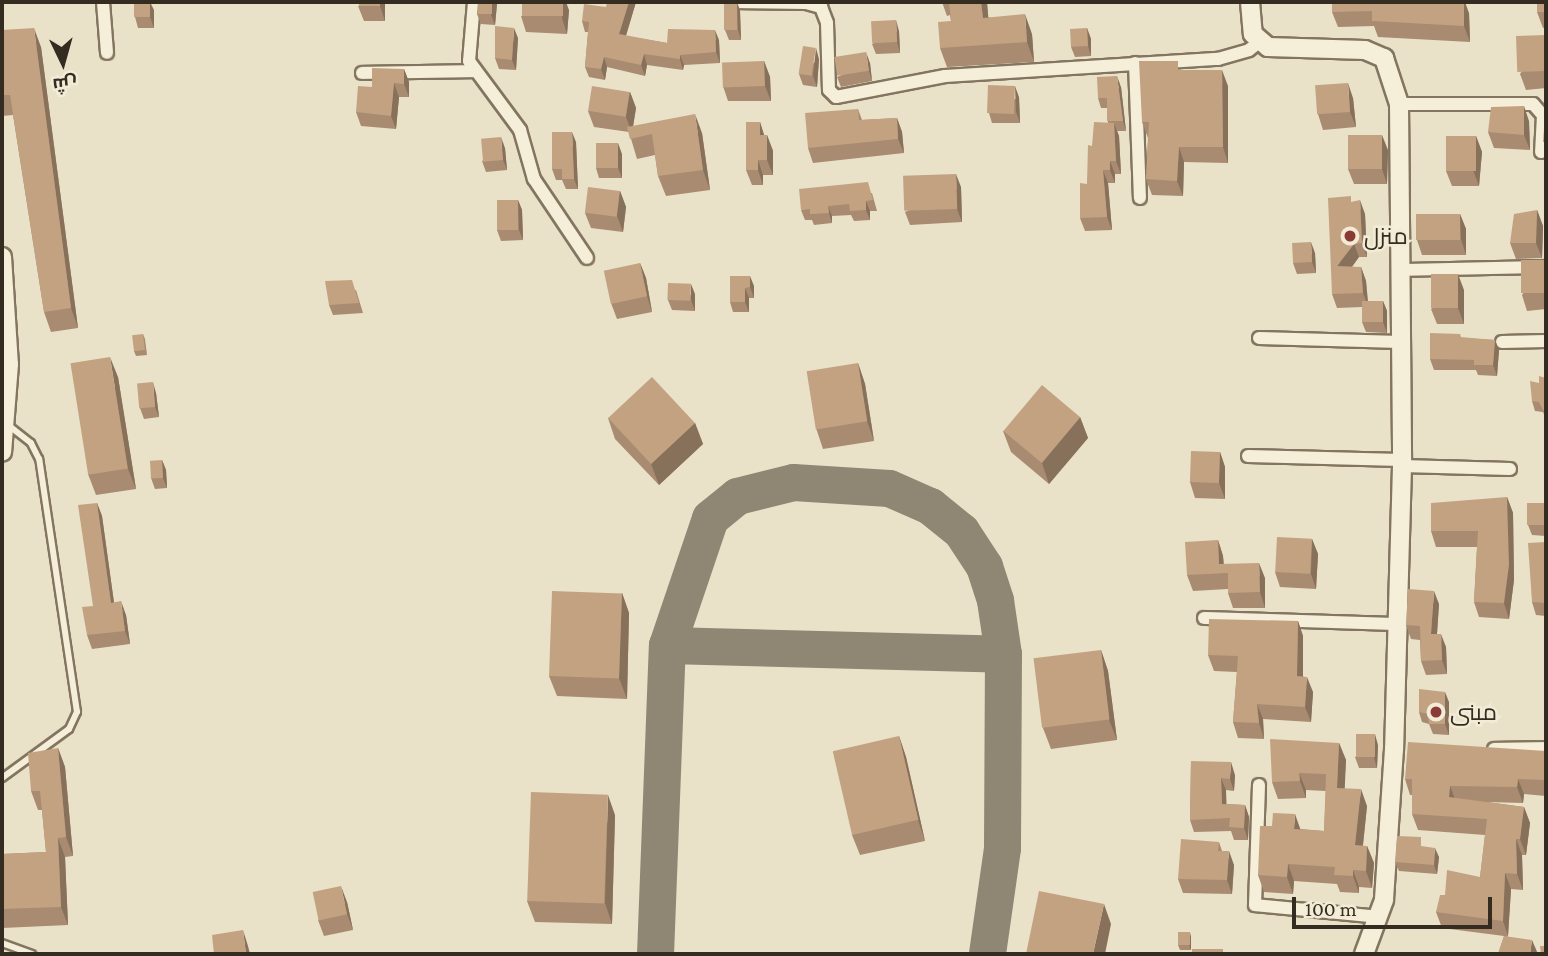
<!DOCTYPE html>
<meta charset="utf-8">
<style>
body{margin:0}
#map{position:relative;width:1548px;height:956px;overflow:hidden;background:#e9e2c8;font-family:"Crimson Pro",Cairo,serif}
div>[style]{position:absolute}
.taxiway>*{height:37px;margin:-18.5px;padding:0 18.5px;transform-origin:18.5px;border-radius:18.5px;background:#8f8774}
.roads{filter:drop-shadow(2px 0 #83755f) drop-shadow(-2px 0 #83755f) drop-shadow(0 2px #83755f) drop-shadow(0 -2px #83755f)}
.service>*{height:6px;margin:-3px;padding:0 3px;transform-origin:3px;border-radius:3px;background:#f5efda}
.minor>*{height:12px;margin:-6px;padding:0 6px;transform-origin:6px;border-radius:6px;background:#f5efda}
.secondary>*{height:18px;margin:-9px;padding:0 9px;transform-origin:9px;border-radius:9px;background:#f5efda}
.wall>*{inset:0;background:#a88b70}
.shaded-wall>*{inset:0;background:#88715b}
.building>*{inset:0;background:#c3a282;transform-origin:0 0}
.dots>*{width:19px;height:19px;translate:-50% -50%;box-sizing:border-box;border:4px solid #f2ecd7;border-radius:50%}
span{translate:-50% -50%;white-space:nowrap;text-align:center;line-height:1.15;-webkit-text-stroke:5px #f2ecd7;paint-order:stroke}
.poi-label{font-size:23px;color:#352c21}
.left{translate:0 -50%;text-align:left}
.frame{position:absolute;inset:0;border:4px solid #352c21;pointer-events:none}
.north{position:absolute;left:28px;top:28px;width:70px;height:70px;-webkit-text-stroke:5px #f2ecd7;paint-order:stroke;rotate:175deg;font-size:19px;font-weight:700;line-height:28px;text-align:center;color:#352c21}
.north::after{content:'';display:block;margin:auto;width:24px;height:32px;background:#352c21;clip-path:polygon(50% 0,100% 100%,50% 72%,0 100%)}
.scale{position:absolute;left:1292px;top:897px;width:200px;height:32px;box-sizing:border-box;border:4px solid #352c21;border-top:0;padding-left:9px;font-size:21px;line-height:24px;white-space:nowrap;color:#352c21;-webkit-text-stroke:5px #f2ecd7;paint-order:stroke}
</style>
<div id="map">
<div class="taxiway">
<i style="left:667px;top:645px;width:336px;rotate:1.5deg"></i>
<i style="left:655px;top:954px;width:309px;rotate:-87.8deg"></i>
<i style="left:667px;top:645px;width:134px;rotate:-71.3deg"></i>
<i style="left:710px;top:518px;width:35px;rotate:-39deg"></i>
<i style="left:737px;top:496px;width:58px;rotate:-14deg"></i>
<i style="left:793px;top:482px;width:96px;rotate:3.6deg"></i>
<i style="left:889px;top:488px;width:45px;rotate:23.7deg"></i>
<i style="left:930px;top:506px;width:40px;rotate:39deg"></i>
<i style="left:961px;top:531px;width:42px;rotate:56.7deg"></i>
<i style="left:984px;top:566px;width:36px;rotate:72deg"></i>
<i style="left:995px;top:600px;width:55px;rotate:81.6deg"></i>
<i style="left:1003px;top:654px;width:194px;rotate:90.3deg"></i>
<i style="left:1002px;top:848px;width:107px;rotate:98.1deg"></i>
</div>
<div class="roads">
<div class="service">
<i style="left:2px;top:778px;width:83px;rotate:-36.2deg"></i>
<i style="left:69px;top:729px;width:19px;rotate:-65deg"></i>
<i style="left:77px;top:712px;width:256px;rotate:-98.5deg"></i>
<i style="left:39px;top:459px;width:18px;rotate:-117deg"></i>
<i style="left:31px;top:443px;width:31px;rotate:-142deg"></i>
<i style="left:2px;top:943px;width:32px;rotate:20deg"></i>
</div>
<div class="minor">
<i style="left:103px;top:2px;width:51px;rotate:85.5deg"></i>
<i style="left:474px;top:2px;width:59px;rotate:94.8deg"></i>
<i style="left:469px;top:61px;width:86px;rotate:53.5deg"></i>
<i style="left:520px;top:130px;width:51px;rotate:74.1deg"></i>
<i style="left:534px;top:179px;width:95px;rotate:56.1deg"></i>
<i style="left:732px;top:2px;width:74px;rotate:0.8deg"></i>
<i style="left:806px;top:3px;width:16px;rotate:15deg"></i>
<i style="left:821px;top:7px;width:17px;rotate:69deg"></i>
<i style="left:827px;top:23px;width:67px;rotate:88.3deg"></i>
<i style="left:829px;top:90px;width:10px;rotate:45deg"></i>
<i style="left:836px;top:97px;width:111px;rotate:-10.9deg"></i>
<i style="left:945px;top:76px;width:274px;rotate:-3.6deg"></i>
<i style="left:1218px;top:59px;width:32px;rotate:-16deg"></i>
<i style="left:1249px;top:50px;width:13px;rotate:-39deg"></i>
<i style="left:1135px;top:63px;width:135px;rotate:87.9deg"></i>
<i style="left:362px;top:73px;width:113px;rotate:-1deg"></i>
<i style="left:1399px;top:104px;width:134px"></i>
<i style="left:1533px;top:104px;width:15px;rotate:48deg"></i>
<i style="left:1543px;top:115px;width:37px;rotate:93deg"></i>
<i style="left:1400px;top:270px;width:146px;rotate:-1.2deg"></i>
<i style="left:1259px;top:338px;width:141px;rotate:1.6deg"></i>
<i style="left:1502px;top:342px;width:44px;rotate:-1.3deg"></i>
<i style="left:1248px;top:456px;width:153px;rotate:1.5deg"></i>
<i style="left:1402px;top:466px;width:108px;rotate:1.6deg"></i>
<i style="left:1204px;top:618px;width:193px;rotate:1.8deg"></i>
<i style="left:1494px;top:749px;width:52px;rotate:-1.1deg"></i>
<i style="left:1259px;top:785px;width:120px;rotate:91.9deg"></i>
<i style="left:1255px;top:905px;width:125px;rotate:5.5deg"></i>
</div>
<div class="secondary">
<i style="left:1250px;top:2px;width:32px;rotate:85deg"></i>
<i style="left:1253px;top:34px;width:20px;rotate:41deg"></i>
<i style="left:1268px;top:47px;width:97px;rotate:1.8deg"></i>
<i style="left:1365px;top:50px;width:21px;rotate:23deg"></i>
<i style="left:1384px;top:58px;width:48px;rotate:71.9deg"></i>
<i style="left:1399px;top:104px;width:362px;rotate:89.5deg"></i>
<i style="left:1402px;top:466px;width:283px;rotate:91.6deg"></i>
<i style="left:1394px;top:749px;width:151px;rotate:93.8deg"></i>
<i style="left:1384px;top:900px;width:58px;rotate:110.3deg"></i>
<i style="left:2px;top:257px;width:107px;rotate:86.3deg"></i>
<i style="left:9px;top:364px;width:88px;rotate:94.5deg"></i>
</div>
</div>
<div class="wall">
<i style="clip-path:polygon(385px 2px,385px 21px,364px 21px,358px 6px)"></i>
<i style="clip-path:polygon(478px 2px,496px 2px,497px 4px,495px 25px,481px 24px,477px 14px)"></i>
<i style="clip-path:polygon(636px 2px,626px 36px,667px 43px,719px 40px,720px 63px,684px 65px,683px 70px,647px 65px,645px 76px,607px 67px,605px 80px,589px 77px,585px 67px,588px 32px,585px 32px,582px 21px,606px 7px)"></i>
<i style="clip-path:polygon(737px 2px,740px 11px,741px 40px,729px 40px,725px 30px)"></i>
<i style="clip-path:polygon(942px 2px,987px 2px,988px 17px,1032px 34px,1034px 62px,947px 67px,940px 48px,951px 21px,950px 15px,947px 16px)"></i>
<i style="clip-path:polygon(1332px 2px,1469px 13px,1470px 42px,1378px 37px,1374px 26px,1338px 27px,1332px 12px)"></i>
<i style="clip-path:polygon(1546px 2px,1546px 27px,1543px 28px,1537px 12px)"></i>
<i style="clip-path:polygon(154px 10px,154px 28px,138px 28px,135px 17px)"></i>
<i style="clip-path:polygon(569px 10px,567px 34px,526px 32px,521px 16px)"></i>
<i style="clip-path:polygon(1087px 28px,1091px 39px,1091px 56px,1075px 57px,1071px 47px)"></i>
<i style="clip-path:polygon(2px 30px,41px 47px,78px 328px,51px 332px,44px 312px,13px 115px,2px 116px)"></i>
<i style="clip-path:polygon(899px 31px,900px 53px,876px 54px,872px 44px)"></i>
<i style="clip-path:polygon(1546px 37px,1546px 88px,1526px 90px,1520px 74px)"></i>
<i style="clip-path:polygon(518px 38px,516px 70px,499px 69px,495px 58px)"></i>
<i style="clip-path:polygon(819px 59px,817px 87px,803px 85px,799px 74px)"></i>
<i style="clip-path:polygon(764px 61px,770px 77px,771px 101px,728px 101px,723px 86px)"></i>
<i style="clip-path:polygon(870px 63px,872px 81px,841px 87px,837px 77px)"></i>
<i style="clip-path:polygon(404px 69px,409px 82px,409px 97px,399px 97px,396px 129px,361px 126px,356px 112px,372px 87px)"></i>
<i style="clip-path:polygon(1181px 70px,1228px 86px,1228px 163px,1184px 162px,1183px 196px,1152px 195px,1146px 179px,1148px 138px,1142px 122px)"></i>
<i style="clip-path:polygon(1121px 87px,1126px 131px,1117px 131px,1119px 136px,1121px 174px,1115px 174px,1115px 183px,1108px 183px,1112px 230px,1085px 231px,1080px 218px,1087px 184px,1092px 146px,1108px 123px,1107px 108px,1101px 108px,1098px 98px)"></i>
<i style="clip-path:polygon(630px 92px,636px 108px,633px 126px,702px 133px,710px 190px,666px 196px,658px 176px,655px 155px,637px 159px,629px 132px,594px 127px,588px 111px)"></i>
<i style="clip-path:polygon(1019px 97px,1020px 123px,992px 123px,989px 113px)"></i>
<i style="clip-path:polygon(1353px 98px,1356px 127px,1323px 130px,1318px 114px)"></i>
<i style="clip-path:polygon(858px 109px,862px 120px,897px 118px,902px 132px,904px 153px,813px 163px,808px 148px)"></i>
<i style="clip-path:polygon(1529px 121px,1530px 150px,1494px 148px,1488px 132px)"></i>
<i style="clip-path:polygon(760px 122px,764px 135px,767px 135px,773px 151px,773px 175px,763px 175px,763px 185px,752px 185px,746px 170px)"></i>
<i style="clip-path:polygon(1476px 136px,1482px 152px,1479px 186px,1452px 186px,1446px 171px)"></i>
<i style="clip-path:polygon(576px 142px,578px 189px,566px 189px,562px 180px,556px 180px,552px 169px)"></i>
<i style="clip-path:polygon(505px 148px,507px 170px,486px 172px,482px 161px)"></i>
<i style="clip-path:polygon(1388px 150px,1387px 184px,1354px 184px,1348px 169px)"></i>
<i style="clip-path:polygon(622px 154px,622px 178px,599px 178px,596px 168px)"></i>
<i style="clip-path:polygon(961px 187px,962px 222px,910px 225px,905px 212px)"></i>
<i style="clip-path:polygon(620px 191px,626px 207px,623px 232px,591px 228px,585px 213px)"></i>
<i style="clip-path:polygon(872px 193px,877px 211px,870px 211px,870px 220px,854px 221px,851px 215px,832px 216px,832px 223px,814px 225px,812px 220px,805px 220px,801px 210px)"></i>
<i style="clip-path:polygon(518px 200px,522px 210px,523px 240px,501px 241px,497px 230px)"></i>
<i style="clip-path:polygon(1354px 202px,1365px 214px,1367px 257px,1359px 257px,1352px 267px,1361px 267px,1366px 281px,1368px 301px,1383px 301px,1387px 311px,1387px 333px,1366px 332px,1362px 322px,1362px 307px,1337px 308px,1332px 294px)"></i>
<i style="clip-path:polygon(1537px 210px,1543px 226px,1542px 258px,1516px 259px,1510px 243px)"></i>
<i style="clip-path:polygon(1460px 214px,1466px 229px,1466px 255px,1422px 255px,1417px 240px)"></i>
<i style="clip-path:polygon(1315px 253px,1316px 273px,1297px 274px,1293px 263px)"></i>
<i style="clip-path:polygon(1546px 260px,1546px 309px,1527px 311px,1522px 295px)"></i>
<i style="clip-path:polygon(640px 263px,646px 278px,652px 312px,617px 319px,611px 303px)"></i>
<i style="clip-path:polygon(730px 276px,754px 286px,754px 298px,749px 298px,749px 312px,733px 312px,730px 302px)"></i>
<i style="clip-path:polygon(356px 290px,363px 313px,333px 315px,329px 305px)"></i>
<i style="clip-path:polygon(1464px 290px,1464px 324px,1437px 324px,1431px 309px)"></i>
<i style="clip-path:polygon(695px 294px,695px 311px,672px 310px,668px 300px)"></i>
<i style="clip-path:polygon(143px 334px,145px 339px,147px 355px,136px 356px,134px 351px)"></i>
<i style="clip-path:polygon(1460px 334px,1461px 338px,1495px 340px,1499px 350px,1497px 376px,1478px 375px,1476px 370px,1434px 370px,1430px 359px)"></i>
<i style="clip-path:polygon(858px 363px,865px 384px,874px 441px,823px 449px,816px 428px)"></i>
<i style="clip-path:polygon(118px 377px,136px 489px,96px 495px,88px 474px)"></i>
<i style="clip-path:polygon(1546px 378px,1546px 419px,1543px 412px,1535px 411px,1532px 401px,1539px 383px)"></i>
<i style="clip-path:polygon(156px 393px,159px 417px,144px 419px,140px 408px)"></i>
<i style="clip-path:polygon(1080px 417px,1088px 438px,1049px 484px,1011px 452px,1003px 431px)"></i>
<i style="clip-path:polygon(608px 418px,695px 423px,703px 444px,659px 485px,615px 439px)"></i>
<i style="clip-path:polygon(1220px 452px,1225px 467px,1225px 499px,1195px 498px,1190px 482px)"></i>
<i style="clip-path:polygon(162px 460px,166px 470px,167px 488px,155px 489px,151px 478px)"></i>
<i style="clip-path:polygon(1507px 497px,1513px 513px,1514px 580px,1509px 619px,1479px 617px,1474px 602px,1477px 547px,1436px 547px,1431px 531px)"></i>
<i style="clip-path:polygon(97px 503px,102px 516px,114px 603px,126px 615px,130px 644px,92px 649px,87px 635px,93px 606px)"></i>
<i style="clip-path:polygon(1546px 503px,1546px 536px,1532px 535px,1528px 525px)"></i>
<i style="clip-path:polygon(1312px 539px,1318px 554px,1316px 589px,1280px 587px,1275px 572px)"></i>
<i style="clip-path:polygon(1218px 540px,1223px 556px,1224px 564px,1265px 578px,1265px 608px,1233px 608px,1228px 593px,1228px 589px,1193px 591px,1187px 575px)"></i>
<i style="clip-path:polygon(1546px 542px,1546px 616px,1536px 615px,1532px 602px)"></i>
<i style="clip-path:polygon(622px 593px,629px 613px,627px 699px,557px 696px,549px 676px)"></i>
<i style="clip-path:polygon(1439px 604px,1437px 634px,1446px 647px,1447px 674px,1426px 675px,1421px 661px,1420px 640px,1411px 639px,1406px 625px)"></i>
<i style="clip-path:polygon(1298px 621px,1303px 636px,1303px 676px,1313px 692px,1311px 722px,1263px 719px,1264px 739px,1238px 738px,1233px 722px,1237px 672px,1214px 671px,1208px 655px)"></i>
<i style="clip-path:polygon(1101px 650px,1108px 671px,1117px 740px,1051px 749px,1043px 728px)"></i>
<i style="clip-path:polygon(1449px 702px,1449px 735px,1433px 734px,1429px 724px,1422px 722px,1419px 712px)"></i>
<i style="clip-path:polygon(899px 736px,906px 757px,925px 841px,860px 855px,852px 835px)"></i>
<i style="clip-path:polygon(1339px 743px,1346px 760px,1344px 788px,1367px 806px,1363px 846px,1367px 846px,1374px 863px,1372px 888px,1359px 887px,1359px 893px,1340px 892px,1337px 884px,1294px 881px,1293px 894px,1264px 892px,1258px 875px,1300px 829px,1324px 831px,1326px 791px,1306px 790px,1306px 798px,1278px 799px,1272px 782px)"></i>
<i style="clip-path:polygon(1378px 745px,1377px 768px,1359px 768px,1355px 757px)"></i>
<i style="clip-path:polygon(58px 748px,65px 767px,73px 856px,65px 857px,68px 925px,2px 928px,2px 854px,46px 852px,42px 810px,38px 810px,31px 791px)"></i>
<i style="clip-path:polygon(1546px 751px,1546px 796px,1524px 794px,1523px 803px,1487px 802px,1524px 807px,1530px 823px,1526px 855px,1522px 855px,1523px 890px,1511px 889px,1508px 936px,1498px 954px,1504px 936px,1442px 928px,1436px 912px,1445px 895px,1480px 877px,1485px 835px,1418px 830px,1412px 814px,1412px 795px,1410px 795px,1405px 779px)"></i>
<i style="clip-path:polygon(1191px 761px,1235px 775px,1234px 791px,1226px 790px,1226px 804px,1245px 805px,1249px 817px,1248px 840px,1234px 840px,1231px 831px,1194px 832px,1190px 820px)"></i>
<i style="clip-path:polygon(615px 815px,612px 924px,535px 922px,527px 901px)"></i>
<i style="clip-path:polygon(1219px 842px,1222px 851px,1234px 865px,1232px 894px,1183px 893px,1178px 879px)"></i>
<i style="clip-path:polygon(1425px 847px,1439px 857px,1437px 874px,1399px 871px,1395px 862px)"></i>
<i style="clip-path:polygon(347px 902px,353px 930px,324px 936px,318px 920px)"></i>
<i style="clip-path:polygon(1191px 937px,1191px 950px,1180px 950px,1178px 945px)"></i>
</div>
<div class="shaded-wall">
<i style="clip-path:polygon(150px 2px,154px 10px,154px 28px,150px 17px)"></i>
<i style="clip-path:polygon(380px 2px,385px 2px,385px 21px,380px 6px)"></i>
<i style="clip-path:polygon(492px 2px,496px 2px,497px 4px,495px 25px,491px 15px)"></i>
<i style="clip-path:polygon(563px 2px,566px 2px,569px 10px,567px 34px,562px 18px)"></i>
<i style="clip-path:polygon(629px 2px,636px 2px,623px 45px,619px 34px)"></i>
<i style="clip-path:polygon(737px 2px,740px 11px,741px 40px,738px 30px)"></i>
<i style="clip-path:polygon(981px 2px,987px 2px,990px 37px,983px 18px)"></i>
<i style="clip-path:polygon(1464px 2px,1465px 2px,1469px 13px,1470px 42px,1464px 26px)"></i>
<i style="clip-path:polygon(1025px 14px,1032px 34px,1034px 62px,1027px 42px)"></i>
<i style="clip-path:polygon(896px 20px,899px 31px,900px 53px,897px 42px)"></i>
<i style="clip-path:polygon(34px 28px,41px 47px,78px 328px,71px 308px)"></i>
<i style="clip-path:polygon(514px 28px,518px 38px,516px 70px,512px 60px)"></i>
<i style="clip-path:polygon(1087px 28px,1091px 39px,1091px 56px,1088px 46px)"></i>
<i style="clip-path:polygon(715px 30px,719px 40px,720px 63px,716px 52px)"></i>
<i style="clip-path:polygon(816px 48px,819px 59px,817px 87px,813px 76px)"></i>
<i style="clip-path:polygon(866px 52px,870px 63px,872px 81px,869px 71px)"></i>
<i style="clip-path:polygon(644px 54px,647px 65px,645px 76px,641px 65px)"></i>
<i style="clip-path:polygon(680px 55px,684px 65px,683px 70px,680px 59px)"></i>
<i style="clip-path:polygon(604px 57px,607px 67px,605px 80px,601px 69px)"></i>
<i style="clip-path:polygon(764px 61px,770px 77px,771px 101px,765px 86px)"></i>
<i style="clip-path:polygon(404px 69px,409px 82px,409px 97px,404px 84px)"></i>
<i style="clip-path:polygon(1222px 70px,1228px 86px,1228px 163px,1223px 147px)"></i>
<i style="clip-path:polygon(1117px 76px,1121px 87px,1126px 131px,1123px 121px)"></i>
<i style="clip-path:polygon(394px 83px,399px 97px,396px 129px,391px 116px)"></i>
<i style="clip-path:polygon(1348px 83px,1353px 98px,1356px 127px,1350px 112px)"></i>
<i style="clip-path:polygon(1015px 86px,1019px 97px,1020px 123px,1016px 112px)"></i>
<i style="clip-path:polygon(630px 92px,636px 108px,632px 133px,626px 117px)"></i>
<i style="clip-path:polygon(1524px 106px,1529px 121px,1530px 150px,1524px 135px)"></i>
<i style="clip-path:polygon(695px 114px,702px 133px,710px 190px,703px 170px)"></i>
<i style="clip-path:polygon(897px 118px,902px 132px,904px 153px,898px 139px)"></i>
<i style="clip-path:polygon(760px 122px,765px 138px,760px 135px)"></i>
<i style="clip-path:polygon(1114px 123px,1119px 136px,1121px 174px,1116px 161px)"></i>
<i style="clip-path:polygon(572px 132px,576px 142px,578px 189px,574px 179px)"></i>
<i style="clip-path:polygon(767px 135px,773px 151px,773px 175px,767px 160px)"></i>
<i style="clip-path:polygon(1382px 135px,1388px 150px,1387px 184px,1382px 169px)"></i>
<i style="clip-path:polygon(1476px 136px,1482px 152px,1479px 186px,1473px 170px)"></i>
<i style="clip-path:polygon(501px 137px,505px 148px,507px 170px,503px 160px)"></i>
<i style="clip-path:polygon(618px 143px,622px 154px,622px 178px,618px 168px)"></i>
<i style="clip-path:polygon(1179px 147px,1184px 162px,1183px 196px,1177px 181px)"></i>
<i style="clip-path:polygon(758px 160px,763px 175px,763px 185px,758px 170px)"></i>
<i style="clip-path:polygon(1110px 161px,1115px 174px,1115px 183px,1110px 170px)"></i>
<i style="clip-path:polygon(1103px 170px,1108px 183px,1112px 230px,1107px 217px)"></i>
<i style="clip-path:polygon(956px 174px,961px 187px,962px 222px,957px 209px)"></i>
<i style="clip-path:polygon(620px 191px,626px 207px,623px 232px,617px 216px)"></i>
<i style="clip-path:polygon(518px 200px,522px 210px,523px 240px,519px 230px)"></i>
<i style="clip-path:polygon(1360px 200px,1365px 214px,1367px 257px,1362px 243px)"></i>
<i style="clip-path:polygon(866px 201px,870px 211px,870px 220px,866px 210px)"></i>
<i style="clip-path:polygon(828px 206px,832px 216px,832px 223px,829px 213px)"></i>
<i style="clip-path:polygon(1537px 210px,1543px 226px,1542px 258px,1536px 243px)"></i>
<i style="clip-path:polygon(1460px 214px,1466px 229px,1466px 255px,1461px 239px)"></i>
<i style="clip-path:polygon(1311px 242px,1315px 253px,1316px 273px,1312px 262px)"></i>
<i style="clip-path:polygon(1354px 244px,1359px 257px,1342px 280px,1337px 266px)"></i>
<i style="clip-path:polygon(640px 263px,646px 278px,652px 312px,647px 296px)"></i>
<i style="clip-path:polygon(1361px 267px,1366px 281px,1368px 306px,1363px 293px)"></i>
<i style="clip-path:polygon(1458px 274px,1464px 290px,1464px 324px,1458px 308px)"></i>
<i style="clip-path:polygon(750px 276px,754px 286px,754px 298px,750px 287px)"></i>
<i style="clip-path:polygon(691px 284px,695px 294px,695px 311px,691px 300px)"></i>
<i style="clip-path:polygon(745px 288px,749px 298px,749px 312px,745px 302px)"></i>
<i style="clip-path:polygon(1383px 301px,1387px 311px,1387px 333px,1383px 322px)"></i>
<i style="clip-path:polygon(1495px 340px,1499px 350px,1497px 376px,1493px 365px)"></i>
<i style="clip-path:polygon(110px 357px,118px 377px,136px 489px,128px 469px)"></i>
<i style="clip-path:polygon(858px 363px,865px 384px,874px 441px,867px 421px)"></i>
<i style="clip-path:polygon(153px 382px,156px 393px,159px 417px,155px 407px)"></i>
<i style="clip-path:polygon(1080px 417px,1088px 438px,1049px 484px,1042px 463px)"></i>
<i style="clip-path:polygon(695px 423px,703px 444px,659px 485px,651px 464px)"></i>
<i style="clip-path:polygon(1220px 452px,1225px 467px,1225px 499px,1219px 483px)"></i>
<i style="clip-path:polygon(162px 460px,166px 470px,167px 488px,163px 478px)"></i>
<i style="clip-path:polygon(1507px 497px,1513px 513px,1514px 580px,1509px 619px,1504px 603px)"></i>
<i style="clip-path:polygon(97px 503px,102px 516px,116px 617px,111px 603px)"></i>
<i style="clip-path:polygon(1312px 539px,1318px 554px,1316px 589px,1311px 574px)"></i>
<i style="clip-path:polygon(1218px 540px,1223px 556px,1224px 574px,1219px 564px)"></i>
<i style="clip-path:polygon(1259px 563px,1265px 578px,1265px 608px,1260px 592px)"></i>
<i style="clip-path:polygon(1434px 591px,1439px 604px,1436px 648px,1431px 634px)"></i>
<i style="clip-path:polygon(622px 593px,629px 613px,627px 699px,619px 678px)"></i>
<i style="clip-path:polygon(121px 601px,126px 615px,130px 644px,125px 631px)"></i>
<i style="clip-path:polygon(1298px 621px,1303px 636px,1303px 691px,1297px 676px)"></i>
<i style="clip-path:polygon(1441px 634px,1446px 647px,1447px 674px,1442px 660px)"></i>
<i style="clip-path:polygon(1101px 650px,1108px 671px,1117px 740px,1109px 720px)"></i>
<i style="clip-path:polygon(1307px 677px,1313px 692px,1311px 722px,1305px 707px)"></i>
<i style="clip-path:polygon(1445px 692px,1449px 702px,1449px 735px,1445px 724px)"></i>
<i style="clip-path:polygon(1257px 704px,1263px 719px,1264px 739px,1259px 723px)"></i>
<i style="clip-path:polygon(1375px 734px,1378px 745px,1377px 768px,1374px 758px)"></i>
<i style="clip-path:polygon(899px 736px,906px 757px,925px 841px,918px 820px)"></i>
<i style="clip-path:polygon(1339px 743px,1346px 760px,1344px 805px,1337px 788px)"></i>
<i style="clip-path:polygon(58px 748px,65px 767px,73px 856px,66px 837px)"></i>
<i style="clip-path:polygon(1231px 762px,1235px 775px,1234px 791px,1230px 779px)"></i>
<i style="clip-path:polygon(1299px 773px,1306px 790px,1306px 798px,1300px 781px)"></i>
<i style="clip-path:polygon(1221px 778px,1226px 790px,1227px 817px,1222px 804px)"></i>
<i style="clip-path:polygon(1518px 779px,1524px 794px,1523px 803px,1517px 787px)"></i>
<i style="clip-path:polygon(1450px 786px,1456px 802px,1449px 797px)"></i>
<i style="clip-path:polygon(1361px 789px,1367px 806px,1361px 862px,1355px 845px)"></i>
<i style="clip-path:polygon(608px 795px,615px 815px,612px 924px,605px 903px)"></i>
<i style="clip-path:polygon(1245px 805px,1249px 817px,1248px 840px,1244px 828px)"></i>
<i style="clip-path:polygon(1524px 807px,1530px 823px,1526px 855px,1520px 839px)"></i>
<i style="clip-path:polygon(1295px 814px,1301px 831px,1294px 829px)"></i>
<i style="clip-path:polygon(58px 838px,65px 857px,68px 925px,61px 907px)"></i>
<i style="clip-path:polygon(1516px 839px,1522px 855px,1523px 890px,1517px 874px)"></i>
<i style="clip-path:polygon(1367px 846px,1374px 863px,1372px 888px,1366px 871px)"></i>
<i style="clip-path:polygon(1435px 848px,1439px 857px,1437px 874px,1434px 865px)"></i>
<i style="clip-path:polygon(1229px 851px,1234px 865px,1232px 894px,1227px 880px)"></i>
<i style="clip-path:polygon(1288px 864px,1294px 881px,1293px 894px,1287px 877px)"></i>
<i style="clip-path:polygon(1353px 870px,1359px 887px,1359px 893px,1353px 876px)"></i>
<i style="clip-path:polygon(1505px 873px,1511px 889px,1508px 936px,1503px 921px)"></i>
<i style="clip-path:polygon(341px 886px,347px 902px,353px 930px,347px 914px)"></i>
<i style="clip-path:polygon(1104px 904px,1111px 924px,1105px 954px,1093px 954px)"></i>
<i style="clip-path:polygon(243px 930px,248px 946px,250px 954px,246px 954px)"></i>
<i style="clip-path:polygon(1190px 932px,1191px 937px,1191px 950px,1189px 945px)"></i>
<i style="clip-path:polygon(1532px 940px,1538px 954px,1530px 954px)"></i>
</div>
<div class="building">
<i style="left:134px;top:2px;width:16px;height:15px"></i>
<i style="left:359px;top:2px;width:21px;height:4px"></i>
<i style="left:478px;top:2px;width:14px;height:12px"></i>
<i style="left:522px;top:2px;width:41px;height:14px"></i>
<i style="clip-path:polygon(607px 2px,629px 2px,619px 34px,667px 43px,668px 29px,715px 30px,716px 52px,680px 55px,680px 59px,644px 54px,641px 65px,604px 57px,601px 69px,585px 67px,589px 22px,582px 21px,584px 4px,606px 7px)"></i>
<i style="left:724px;top:2px;width:13px;height:28px"></i>
<i style="clip-path:polygon(949px 2px,981px 2px,983px 18px,1025px 14px,1027px 42px,940px 48px,938px 22px,951px 21px)"></i>
<i style="clip-path:polygon(1332px 2px,1464px 2px,1464px 26px,1372px 21px,1372px 11px,1332px 12px)"></i>
<i style="left:1537px;top:2px;width:9px;height:10px"></i>
<i style="left:896px;top:20px;width:22px;height:25px;rotate:87deg"></i>
<i style="clip-path:polygon(495px 26px,514px 28px,512px 60px,495px 58px)"></i>
<i style="clip-path:polygon(34px 28px,71px 308px,44px 312px,10px 95px,2px 95px,2px 30px)"></i>
<i style="left:1087px;top:28px;width:18px;height:17px;rotate:87deg"></i>
<i style="left:1545px;top:35px;width:36px;height:29px;rotate:88deg"></i>
<i style="left:803px;top:46px;width:13px;height:28px;rotate:9deg"></i>
<i style="left:866px;top:52px;width:19px;height:32px;rotate:81deg"></i>
<i style="left:764px;top:61px;width:25px;height:42px;rotate:88deg"></i>
<i style="clip-path:polygon(1139px 61px,1178px 61px,1178px 70px,1222px 70px,1223px 147px,1179px 147px,1177px 181px,1146px 179px,1149px 122px,1142px 122px)"></i>
<i style="clip-path:polygon(372px 68px,404px 69px,404px 84px,394px 83px,391px 116px,356px 112px,358px 86px,372px 87px)"></i>
<i style="clip-path:polygon(1117px 76px,1123px 121px,1107px 121px,1107px 98px,1098px 98px,1097px 77px)"></i>
<i style="left:1348px;top:83px;width:29px;height:33px;rotate:86deg"></i>
<i style="left:988px;top:85px;width:27px;height:28px;rotate:2deg"></i>
<i style="left:592px;top:86px;width:38px;height:25px;rotate:9deg"></i>
<i style="clip-path:polygon(1524px 106px,1524px 135px,1488px 132px,1491px 107px)"></i>
<i style="clip-path:polygon(858px 109px,859px 120px,897px 118px,898px 139px,808px 148px,805px 113px)"></i>
<i style="clip-path:polygon(695px 114px,703px 170px,658px 176px,652px 134px,630px 139px,627px 127px)"></i>
<i style="clip-path:polygon(1545px 115px,1546px 115px,1546px 142px,1543px 142px)"></i>
<i style="clip-path:polygon(746px 122px,760px 122px,760px 135px,767px 135px,767px 160px,758px 160px,758px 170px,746px 170px)"></i>
<i style="clip-path:polygon(1094px 122px,1114px 123px,1116px 161px,1110px 161px,1110px 170px,1103px 170px,1107px 217px,1080px 218px,1080px 183px,1087px 184px,1088px 145px,1092px 146px)"></i>
<i style="clip-path:polygon(552px 132px,572px 132px,574px 179px,562px 179px,562px 169px,552px 169px)"></i>
<i style="left:1348px;top:135px;width:34px;height:34px"></i>
<i style="left:1446px;top:136px;width:30px;height:35px"></i>
<i style="left:501px;top:137px;width:23px;height:20px;rotate:85deg"></i>
<i style="left:596px;top:143px;width:22px;height:25px"></i>
<i style="left:956px;top:174px;width:35px;height:53px;rotate:88deg"></i>
<i style="clip-path:polygon(868px 182px,873px 200px,866px 201px,866px 210px,850px 211px,849px 204px,828px 206px,829px 213px,810px 214px,810px 209px,801px 210px,799px 189px)"></i>
<i style="left:588px;top:187px;width:32px;height:26px;rotate:7deg"></i>
<i style="clip-path:polygon(1351px 196px,1351px 202px,1360px 200px,1362px 243px,1354px 244px,1337px 266px,1361px 267px,1363px 293px,1332px 294px,1328px 198px)"></i>
<i style="left:497px;top:200px;width:21px;height:30px"></i>
<i style="clip-path:polygon(1537px 210px,1536px 243px,1510px 243px,1514px 214px)"></i>
<i style="left:1416px;top:214px;width:44px;height:26px"></i>
<i style="left:1311px;top:242px;width:20px;height:19px;rotate:87deg"></i>
<i style="left:1546px;top:260px;width:33px;height:25px;rotate:90deg"></i>
<i style="left:640px;top:263px;width:34px;height:37px;rotate:78deg"></i>
<i style="left:1458px;top:274px;width:34px;height:27px;rotate:90deg"></i>
<i style="clip-path:polygon(730px 276px,750px 276px,750px 287px,745px 288px,745px 302px,730px 302px)"></i>
<i style="clip-path:polygon(352px 280px,359px 303px,329px 305px,325px 281px)"></i>
<i style="left:668px;top:283px;width:23px;height:17px;rotate:2deg"></i>
<i style="left:1362px;top:301px;width:21px;height:21px"></i>
<i style="clip-path:polygon(1430px 333px,1460px 334px,1460px 337px,1495px 340px,1493px 365px,1474px 365px,1474px 360px,1430px 359px)"></i>
<i style="left:143px;top:334px;width:16px;height:11px;rotate:83deg"></i>
<i style="left:110px;top:357px;width:113px;height:40px;rotate:81deg"></i>
<i style="left:858px;top:363px;width:59px;height:52px;rotate:81deg"></i>
<i style="clip-path:polygon(1539px 376px,1546px 378px,1546px 412px,1544px 412px,1539px 402px,1532px 401px,1530px 381px,1539px 383px)"></i>
<i style="left:652px;top:377px;width:63px;height:60px;rotate:47deg"></i>
<i style="left:153px;top:382px;width:25px;height:16px;rotate:85deg"></i>
<i style="left:1042px;top:385px;width:50px;height:60px;rotate:40deg"></i>
<i style="left:1191px;top:451px;width:29px;height:31px;rotate:2deg"></i>
<i style="left:162px;top:460px;width:18px;height:12px;rotate:87deg"></i>
<i style="clip-path:polygon(1507px 497px,1509px 565px,1504px 603px,1474px 602px,1478px 531px,1431px 531px,1431px 503px)"></i>
<i style="clip-path:polygon(97px 503px,111px 603px,121px 601px,125px 631px,87px 635px,82px 607px,93px 606px,78px 505px)"></i>
<i style="left:1527px;top:503px;width:19px;height:22px"></i>
<i style="left:1277px;top:537px;width:35px;height:35px;rotate:3deg"></i>
<i style="clip-path:polygon(1218px 540px,1219px 564px,1259px 563px,1260px 592px,1228px 593px,1228px 573px,1187px 575px,1185px 542px)"></i>
<i style="clip-path:polygon(1546px 542px,1546px 603px,1532px 602px,1528px 543px)"></i>
<i style="clip-path:polygon(1408px 589px,1434px 591px,1431px 634px,1441px 634px,1442px 660px,1421px 661px,1420px 626px,1406px 625px)"></i>
<i style="left:552px;top:591px;width:70px;height:85px;rotate:2deg"></i>
<i style="clip-path:polygon(1209px 619px,1298px 621px,1297px 676px,1307px 677px,1305px 707px,1257px 704px,1259px 723px,1233px 722px,1238px 656px,1208px 655px)"></i>
<i style="left:1101px;top:650px;width:70px;height:68px;rotate:83deg"></i>
<i style="clip-path:polygon(1419px 689px,1445px 692px,1445px 724px,1429px 724px,1428px 714px,1419px 712px)"></i>
<i style="left:1356px;top:734px;width:19px;height:23px"></i>
<i style="left:899px;top:736px;width:86px;height:68px;rotate:77deg"></i>
<i style="clip-path:polygon(1270px 739px,1339px 743px,1337px 788px,1361px 789px,1355px 845px,1367px 846px,1366px 871px,1353px 870px,1353px 876px,1334px 875px,1335px 867px,1288px 864px,1287px 877px,1258px 875px,1260px 826px,1272px 826px,1273px 813px,1295px 814px,1294px 829px,1324px 831px,1326px 774px,1299px 773px,1300px 781px,1272px 782px)"></i>
<i style="clip-path:polygon(1408px 742px,1546px 751px,1546px 780px,1518px 779px,1517px 787px,1450px 786px,1449px 797px,1524px 807px,1520px 839px,1516px 839px,1517px 874px,1505px 873px,1503px 921px,1436px 912px,1440px 895px,1445px 895px,1447px 870px,1480px 877px,1487px 819px,1412px 814px,1412px 779px,1405px 779px)"></i>
<i style="clip-path:polygon(58px 748px,66px 837px,58px 838px,61px 907px,2px 909px,2px 854px,46px 852px,40px 791px,31px 791px,28px 753px)"></i>
<i style="clip-path:polygon(1191px 761px,1231px 762px,1230px 779px,1221px 778px,1222px 804px,1245px 805px,1244px 828px,1229px 827px,1230px 818px,1190px 820px)"></i>
<i style="left:531px;top:792px;width:77px;height:109px;rotate:2deg"></i>
<i style="clip-path:polygon(1397px 836px,1421px 837px,1421px 846px,1435px 848px,1434px 865px,1395px 862px)"></i>
<i style="clip-path:polygon(1181px 839px,1219px 842px,1218px 851px,1229px 851px,1227px 880px,1178px 879px)"></i>
<i style="left:341px;top:886px;width:29px;height:29px;rotate:78deg"></i>
<i style="clip-path:polygon(1039px 891px,1104px 904px,1093px 954px,1026px 954px)"></i>
<i style="clip-path:polygon(243px 930px,246px 954px,214px 954px,212px 935px)"></i>
<i style="left:1178px;top:932px;width:12px;height:13px"></i>
<i style="clip-path:polygon(1504px 936px,1532px 940px,1530px 954px,1495px 954px,1498px 954px)"></i>
<i style="clip-path:polygon(1540px 946px,1546px 946px,1546px 954px,1541px 954px)"></i>
<i style="left:1192px;top:949px;width:31px;height:5px"></i>
</div>
<div class="dots">
<i style="left:1350px;top:236px;background:#8b3b36"></i>
<i style="left:1436px;top:712px;background:#8b3b36"></i>
</div>
<div class="poi-label">
<span class="left" style="left:1364px;top:236px">منزل</span>
<span class="left" style="left:1450px;top:712px">مبنى</span>
</div>
<div class="frame"></div>
<div class="north">ش</div>
<div class="scale">100 m</div>
</div>
